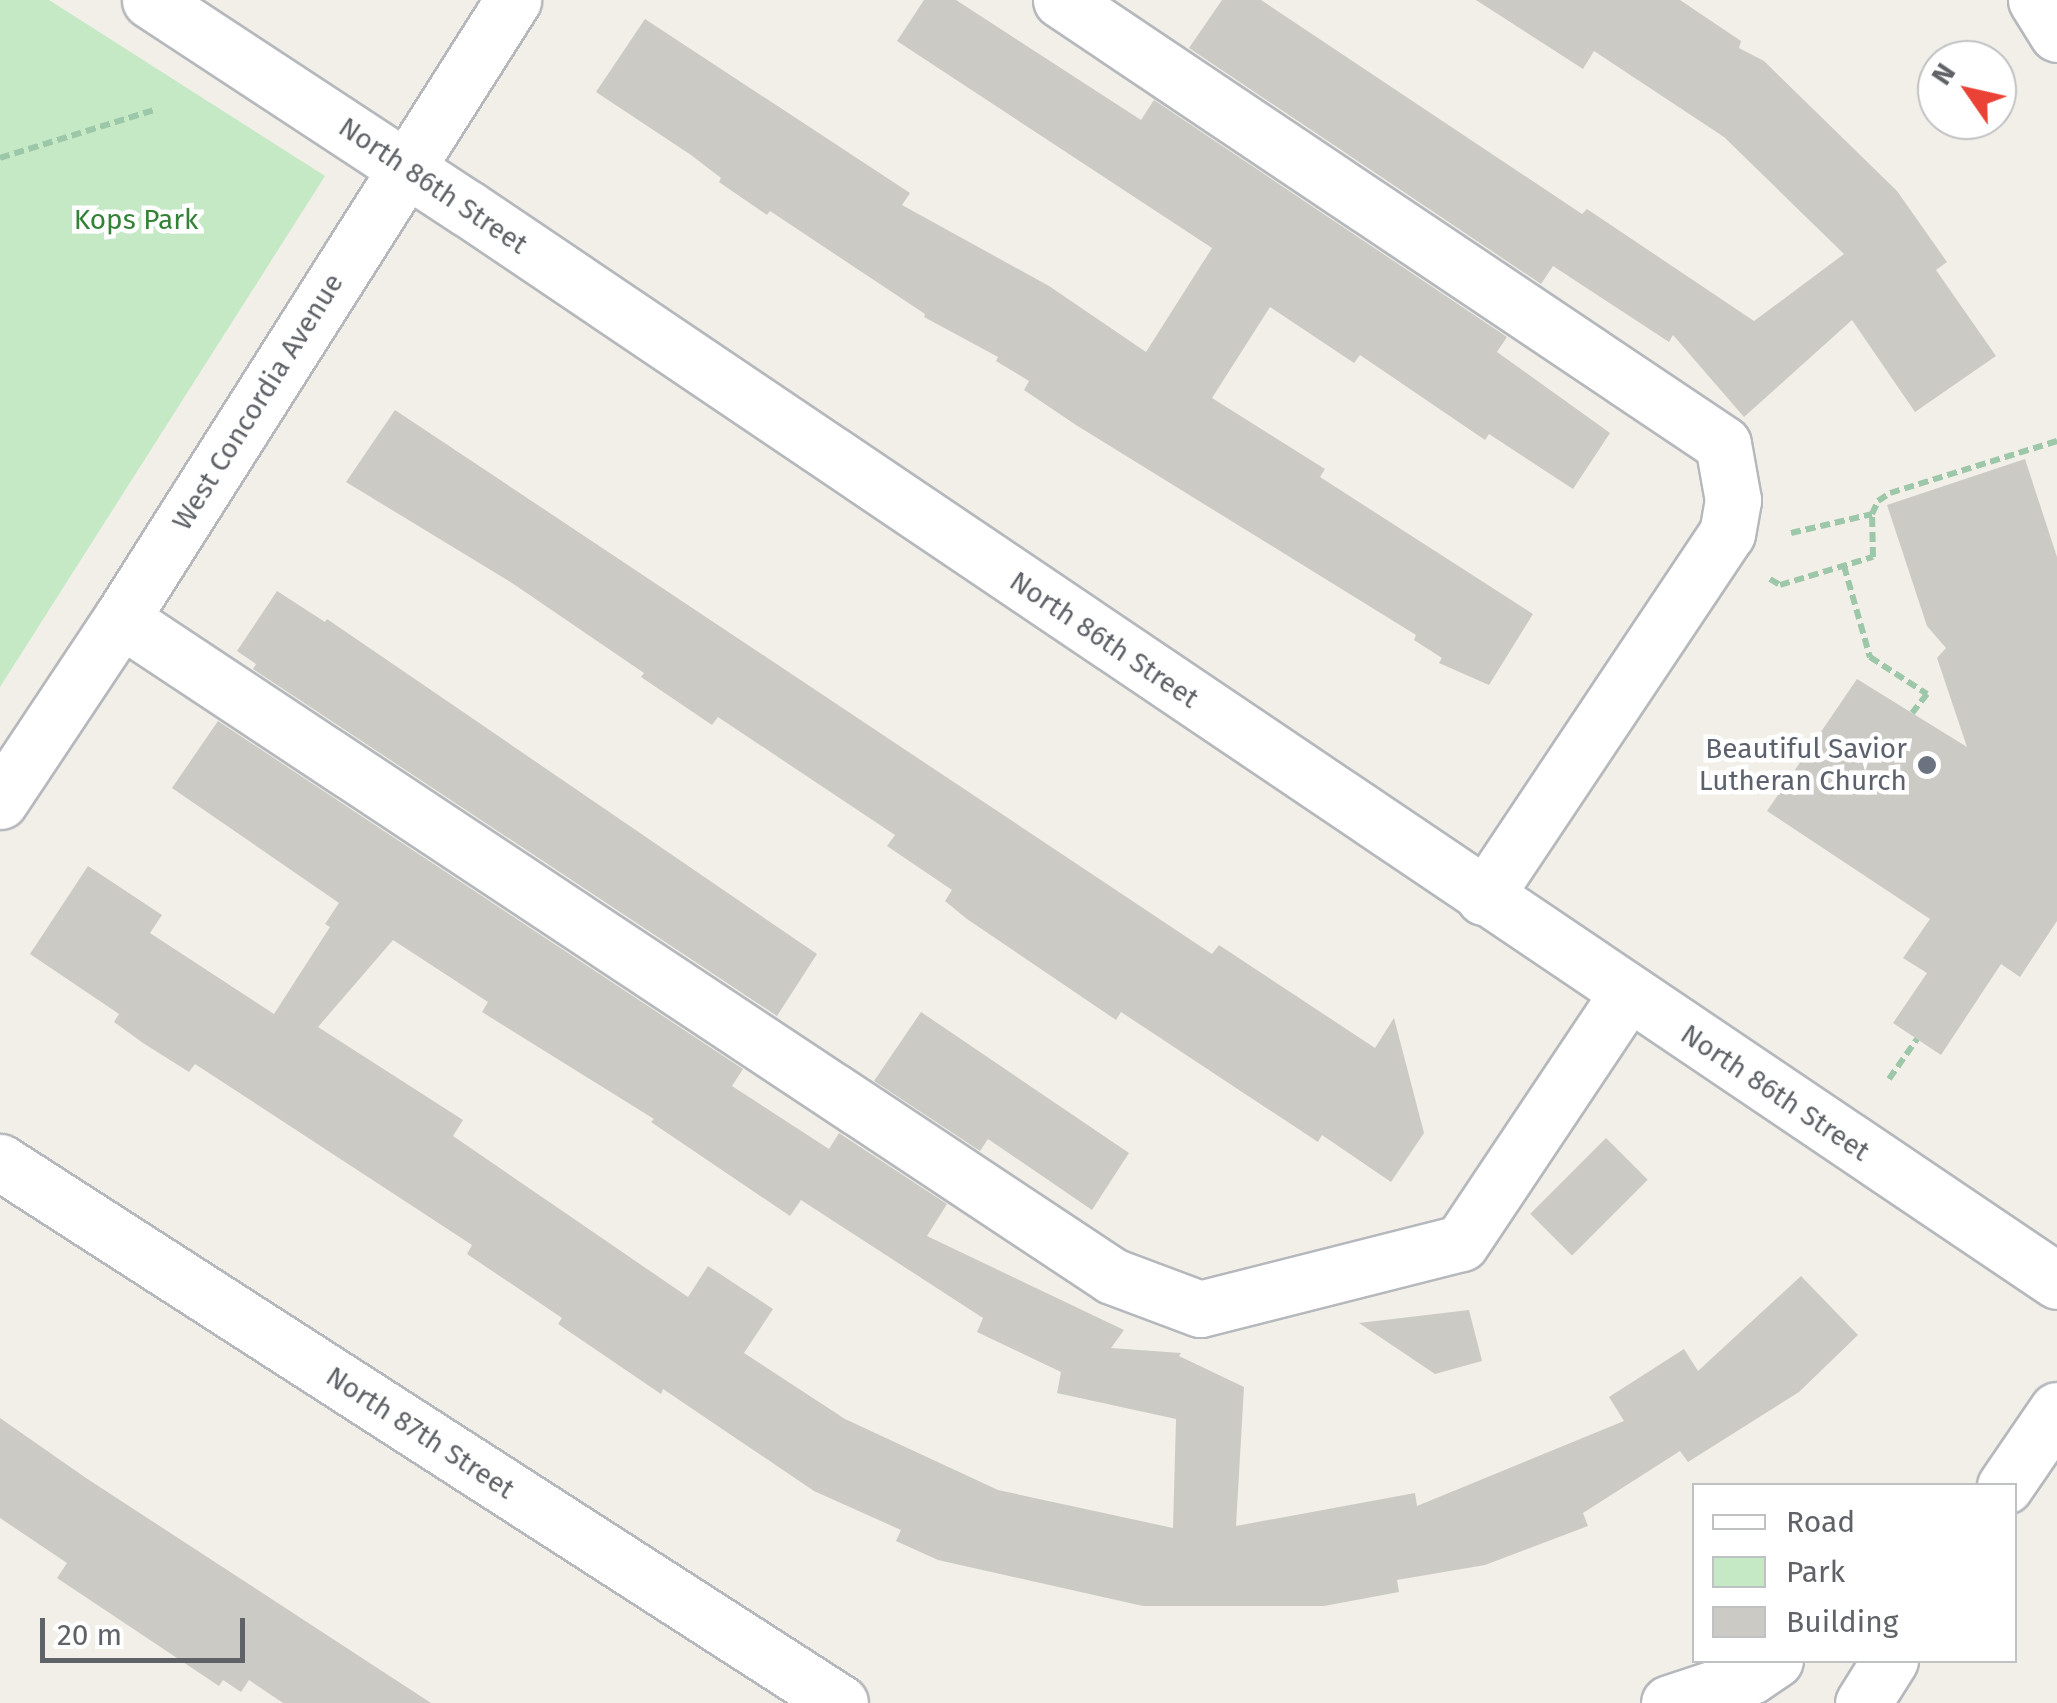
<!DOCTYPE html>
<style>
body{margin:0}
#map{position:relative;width:2057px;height:1703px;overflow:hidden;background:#f1efe8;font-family:"Fira Sans",sans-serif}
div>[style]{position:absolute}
.green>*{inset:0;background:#c5e8c5}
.building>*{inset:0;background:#cccac5;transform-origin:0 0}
.path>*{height:6px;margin-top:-3px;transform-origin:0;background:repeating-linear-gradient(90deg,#9cc7a9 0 10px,transparent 0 15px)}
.roads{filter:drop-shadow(2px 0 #b5b8bc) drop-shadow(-2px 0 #b5b8bc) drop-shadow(0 2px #b5b8bc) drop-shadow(0 -2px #b5b8bc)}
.minor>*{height:55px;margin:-27.5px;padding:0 27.5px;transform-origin:27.5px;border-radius:27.5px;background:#fff}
.dots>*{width:28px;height:28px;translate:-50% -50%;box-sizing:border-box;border:5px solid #fff;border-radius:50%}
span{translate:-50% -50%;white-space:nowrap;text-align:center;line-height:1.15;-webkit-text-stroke:9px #fff;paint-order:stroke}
.street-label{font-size:28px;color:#5f6368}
.park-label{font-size:28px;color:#348238}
.worship-label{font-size:28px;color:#5b616d}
.right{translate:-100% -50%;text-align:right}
.legend{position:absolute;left:1692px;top:1483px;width:325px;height:180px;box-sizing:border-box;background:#fff;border:2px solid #bfc1c3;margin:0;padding:12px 18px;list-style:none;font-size:30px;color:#5f6368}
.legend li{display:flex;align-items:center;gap:20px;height:50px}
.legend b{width:50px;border:2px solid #bfc1c3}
.north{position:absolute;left:1917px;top:40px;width:100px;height:100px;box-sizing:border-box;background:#fff;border:2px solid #bfc1c3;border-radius:50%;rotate:304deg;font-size:28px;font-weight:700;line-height:40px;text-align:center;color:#5f6368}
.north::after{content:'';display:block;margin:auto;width:35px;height:45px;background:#ea4335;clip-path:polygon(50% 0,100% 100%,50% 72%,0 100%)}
.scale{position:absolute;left:40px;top:1618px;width:205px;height:45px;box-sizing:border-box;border:5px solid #5f6368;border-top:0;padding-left:12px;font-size:30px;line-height:35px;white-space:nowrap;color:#5f6368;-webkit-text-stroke:8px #fff;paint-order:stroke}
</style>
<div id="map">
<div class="green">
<i style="clip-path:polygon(0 0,49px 0,325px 176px,0 687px)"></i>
</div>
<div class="building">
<i style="clip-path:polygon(924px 0,956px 0,1141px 120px,1154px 100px,1507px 337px,1497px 352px,1610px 433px,1573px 489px,1489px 434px,1485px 440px,1360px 355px,1354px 363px,1270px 307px,1212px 398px,1325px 469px,1320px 477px,1533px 614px,1489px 685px,1439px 663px,1442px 658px,1414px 640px,1416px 635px,1076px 425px,1024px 390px,1029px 381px,996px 361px,998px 357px,924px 317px,925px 314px,770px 211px,767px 215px,719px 182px,721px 178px,691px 155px,596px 92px,645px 19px,910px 193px,902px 205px,1049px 286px,1146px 352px,1212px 248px,897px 41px)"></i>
<i style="clip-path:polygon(1222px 0,1261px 0,1582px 214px,1587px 209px,1754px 321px,1844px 254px,1724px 137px,1594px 51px,1583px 69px,1476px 0,1680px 0,1741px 41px,1739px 48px,1764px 61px,1897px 191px,1947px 262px,1936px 270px,1996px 356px,1915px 412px,1852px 320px,1744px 417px,1673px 335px,1669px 342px,1553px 266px,1541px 284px,1189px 48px)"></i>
<i style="clip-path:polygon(395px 410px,1212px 954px,1219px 945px,1375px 1048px,1394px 1018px,1424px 1133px,1391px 1182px,1322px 1135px,1318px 1142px,1121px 1012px,1116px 1020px,967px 919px,945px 901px,952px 890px,887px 846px,895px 835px,718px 717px,712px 725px,641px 677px,644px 673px,512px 583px,346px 482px)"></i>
<i style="clip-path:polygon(2025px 459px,2057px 557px,2057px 921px,2020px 977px,2001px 964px,1941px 1055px,1893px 1023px,1927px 973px,1903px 958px,1930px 919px,1767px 811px,1857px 679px,1967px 747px,1937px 658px,1946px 648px,1927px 626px,1887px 505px)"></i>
<i style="clip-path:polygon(277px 591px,325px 622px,327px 619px,817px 954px,777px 1016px,253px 669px,256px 664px,237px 651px)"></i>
<i style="clip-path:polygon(evenodd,218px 721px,743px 1069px,732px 1086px,829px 1149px,839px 1133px,947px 1204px,927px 1236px,1124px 1330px,1111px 1348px,1181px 1353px,1179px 1356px,1244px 1387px,1236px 1526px,1415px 1493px,1417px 1506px,1624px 1421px,1609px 1397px,1684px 1349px,1698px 1371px,1801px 1276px,1858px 1335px,1799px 1392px,1688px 1462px,1680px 1451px,1583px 1513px,1588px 1526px,1485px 1565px,1397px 1580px,1399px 1592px,1324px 1606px,1143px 1606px,938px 1560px,896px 1541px,901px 1530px,814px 1491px,663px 1389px,661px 1394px,558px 1324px,562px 1318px,467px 1254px,472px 1245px,195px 1064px,189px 1072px,143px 1043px,114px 1022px,119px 1014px,30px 954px,88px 866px,162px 915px,150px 933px,274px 1014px,330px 927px,325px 924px,339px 903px,172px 788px,218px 721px,393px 940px,488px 1002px,482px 1012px,654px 1119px,651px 1122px,790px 1216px,801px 1200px,983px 1318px,977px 1332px,1061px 1372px,1057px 1393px,1176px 1419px,1173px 1528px,998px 1490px,845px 1419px,744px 1353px,773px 1309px,708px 1266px,688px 1297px,453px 1136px,463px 1120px,318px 1027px,393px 940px)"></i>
<i style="clip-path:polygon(921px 1012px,1129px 1153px,1092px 1210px,988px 1139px,980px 1151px,874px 1081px)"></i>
<i style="left:1606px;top:1138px;width:59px;height:107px;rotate:45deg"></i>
<i style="clip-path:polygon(1469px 1310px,1482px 1361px,1435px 1374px,1359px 1323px)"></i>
<i style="clip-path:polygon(0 1418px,86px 1478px,431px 1703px,283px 1703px,249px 1680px,241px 1692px,223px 1680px,219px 1686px,57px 1578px,67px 1563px,0 1518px)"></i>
</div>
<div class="path">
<i style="left:0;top:158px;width:161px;rotate:-17.3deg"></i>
<i style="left:1791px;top:533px;width:83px;rotate:-13.2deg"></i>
<i style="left:1844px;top:566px;width:95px;rotate:74.1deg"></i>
<i style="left:1870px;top:657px;width:68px;rotate:33deg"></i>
<i style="left:1927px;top:694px;width:24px;rotate:128deg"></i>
<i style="left:1770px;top:579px;width:12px;rotate:31deg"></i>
<i style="left:1780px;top:585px;width:97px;rotate:-16.8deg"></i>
<i style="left:1873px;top:557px;width:43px;rotate:-91.3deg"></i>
<i style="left:1872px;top:514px;width:14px;rotate:-65deg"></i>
<i style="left:1878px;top:501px;width:14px;rotate:-34deg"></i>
<i style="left:1890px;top:493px;width:175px;rotate:-17.3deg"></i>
<i style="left:1889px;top:1079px;width:49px;rotate:-55deg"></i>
</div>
<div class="roads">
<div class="minor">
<i style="left:150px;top:0;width:379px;rotate:33.3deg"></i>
<i style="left:467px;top:208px;width:1918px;rotate:34.01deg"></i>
<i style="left:1061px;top:0;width:797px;rotate:33.85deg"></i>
<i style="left:1723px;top:444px;width:57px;rotate:79.9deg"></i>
<i style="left:1733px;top:500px;width:34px;rotate:100deg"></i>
<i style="left:1727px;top:533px;width:438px;rotate:123.7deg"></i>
<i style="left:2036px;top:0;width:40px;rotate:58deg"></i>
<i style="left:121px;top:619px;width:1189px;rotate:33.54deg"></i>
<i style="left:1112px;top:1276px;width:94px;rotate:20.6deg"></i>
<i style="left:1200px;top:1309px;width:269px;rotate:-14.2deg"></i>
<i style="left:1461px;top:1243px;width:299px;rotate:-56.3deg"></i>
<i style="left:0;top:801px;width:219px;rotate:-56.4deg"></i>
<i style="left:121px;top:619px;width:733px;rotate:-57.65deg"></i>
<i style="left:0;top:1162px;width:999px;rotate:32.78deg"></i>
<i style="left:2005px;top:1486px;width:92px;rotate:-55.6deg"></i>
<i style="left:1669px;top:1703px;width:86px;rotate:-18.2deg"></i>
<i style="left:1751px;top:1676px;width:29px;rotate:-34deg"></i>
<i style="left:1863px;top:1703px;width:51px;rotate:-57.9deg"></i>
</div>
</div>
<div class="dots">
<i style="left:1927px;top:765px;background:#6b7280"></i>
</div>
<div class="street-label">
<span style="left:433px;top:186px;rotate:34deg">North 86th Street</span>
<span style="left:258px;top:402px;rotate:-58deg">West Concordia Avenue</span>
<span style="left:1104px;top:640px;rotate:34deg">North 86th Street</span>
<span style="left:1775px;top:1093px;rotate:34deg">North 86th Street</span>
<span style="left:420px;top:1433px;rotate:33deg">North 87th Street</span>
</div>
<div class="park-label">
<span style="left:136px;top:220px">Kops Park</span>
</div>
<div class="worship-label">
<span class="right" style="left:1907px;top:765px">Beautiful Savior<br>Lutheran Church</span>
</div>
<ul class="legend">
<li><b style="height:12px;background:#fff"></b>Road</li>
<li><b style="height:28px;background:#c5e8c5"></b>Park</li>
<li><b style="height:28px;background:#cccac5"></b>Building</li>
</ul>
<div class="north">N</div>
<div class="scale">20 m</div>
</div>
